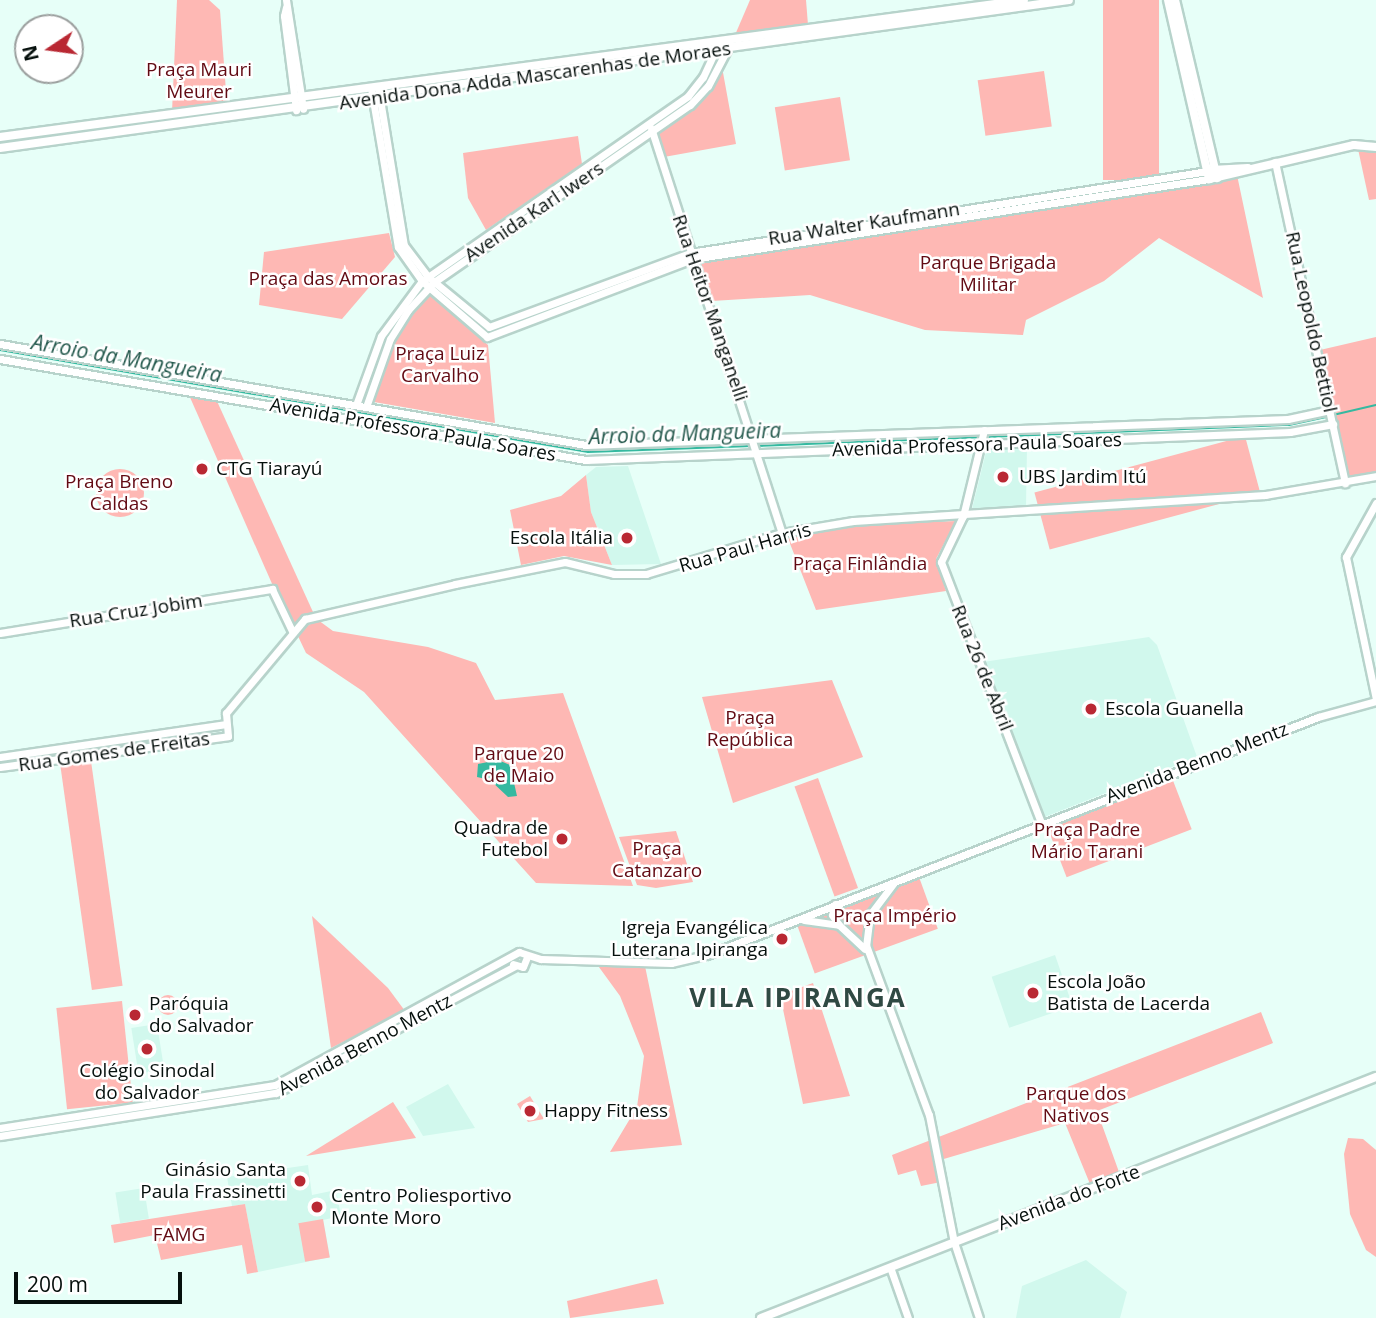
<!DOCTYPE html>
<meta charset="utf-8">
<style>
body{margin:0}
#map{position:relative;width:1376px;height:1318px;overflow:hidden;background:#e7fff8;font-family:"Open Sans",sans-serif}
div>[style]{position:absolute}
.built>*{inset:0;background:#d1f8ed;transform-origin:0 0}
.green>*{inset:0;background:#feb8b4;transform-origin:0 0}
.round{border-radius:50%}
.water>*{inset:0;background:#35b9a0}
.stream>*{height:2px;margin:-1px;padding:0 1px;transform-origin:1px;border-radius:1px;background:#35b9a0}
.roads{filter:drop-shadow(2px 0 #b7d3cb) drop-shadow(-2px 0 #b7d3cb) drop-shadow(0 2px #b7d3cb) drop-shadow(0 -2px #b7d3cb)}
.tertiary>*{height:7px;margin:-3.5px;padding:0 3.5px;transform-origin:3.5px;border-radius:3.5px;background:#fff}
.secondary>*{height:8px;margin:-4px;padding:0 4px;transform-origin:4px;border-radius:4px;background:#fff}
.dots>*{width:19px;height:19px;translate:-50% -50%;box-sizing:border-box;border:4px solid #fff;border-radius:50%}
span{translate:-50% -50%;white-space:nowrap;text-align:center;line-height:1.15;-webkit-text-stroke:5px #fff;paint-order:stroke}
.park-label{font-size:19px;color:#620a13}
.street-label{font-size:19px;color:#06100d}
.poi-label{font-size:19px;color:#06100d}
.left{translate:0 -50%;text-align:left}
.right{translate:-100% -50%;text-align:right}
.water-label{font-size:21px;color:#24594d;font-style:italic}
.district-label{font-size:26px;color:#304943;font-weight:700;letter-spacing:2px}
.north{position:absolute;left:14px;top:14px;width:70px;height:70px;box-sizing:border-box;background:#fff;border:2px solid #9b9f9e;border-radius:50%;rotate:257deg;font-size:19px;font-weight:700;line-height:28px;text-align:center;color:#06100d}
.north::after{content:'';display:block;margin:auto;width:24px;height:32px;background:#b92833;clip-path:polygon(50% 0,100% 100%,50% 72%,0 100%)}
.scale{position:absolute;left:14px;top:1272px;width:168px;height:32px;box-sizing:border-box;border:4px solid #06100d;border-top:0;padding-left:9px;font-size:21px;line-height:24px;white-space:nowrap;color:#06100d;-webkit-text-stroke:5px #fff;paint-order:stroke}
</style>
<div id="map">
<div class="built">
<i style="clip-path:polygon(1027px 446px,1026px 507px,972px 509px,987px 448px)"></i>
<i style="clip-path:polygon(628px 466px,661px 564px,612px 565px,591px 512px,586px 475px,596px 467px)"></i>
<i style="clip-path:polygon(1149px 637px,1157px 645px,1197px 757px,1042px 818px,983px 662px)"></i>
<i style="left:1055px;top:955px;width:54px;height:67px;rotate:71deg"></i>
<i style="left:157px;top:1024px;width:46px;height:26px;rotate:81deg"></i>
<i style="clip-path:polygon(448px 1084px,475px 1128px,423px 1136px,406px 1107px)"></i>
<i style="clip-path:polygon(308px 1165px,312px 1195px,336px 1190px,341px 1216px,323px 1220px,330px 1257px,258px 1272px,245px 1204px,232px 1206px,227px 1177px)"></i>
<i style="left:144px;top:1188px;width:31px;height:29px;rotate:81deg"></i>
<i style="clip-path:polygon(1086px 1260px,1127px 1292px,1120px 1318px,1016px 1318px,1022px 1286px)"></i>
</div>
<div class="green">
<i style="clip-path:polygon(177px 0,209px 0,220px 10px,227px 105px,172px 112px)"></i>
<i style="clip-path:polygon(750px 0,806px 0,808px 25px,735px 35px)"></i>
<i style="left:1103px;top:0;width:56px;height:180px"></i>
<i style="clip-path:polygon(722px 67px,736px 144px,664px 157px,657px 129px,710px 88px)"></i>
<i style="left:1044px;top:71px;width:56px;height:67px;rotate:82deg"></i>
<i style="left:840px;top:97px;width:64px;height:66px;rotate:81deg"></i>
<i style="clip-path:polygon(578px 136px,582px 164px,486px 230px,468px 198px,463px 153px)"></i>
<i style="clip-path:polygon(1358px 149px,1376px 152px,1376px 199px,1369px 200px)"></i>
<i style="clip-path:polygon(1237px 175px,1263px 298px,1159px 238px,1104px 281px,1026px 320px,1023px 335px,925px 330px,810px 295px,712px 301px,698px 260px)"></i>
<i style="clip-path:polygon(389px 233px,395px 257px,342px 319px,259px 305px,264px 252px)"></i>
<i style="clip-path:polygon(429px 292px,488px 345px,495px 423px,374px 402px,395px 340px)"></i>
<i style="clip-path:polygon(1376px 337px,1376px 472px,1350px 478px,1320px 350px)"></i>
<i style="clip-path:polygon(189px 395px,216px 399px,313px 612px,291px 627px)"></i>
<i style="left:1245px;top:436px;width:59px;height:218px;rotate:75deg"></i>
<i class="round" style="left:96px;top:469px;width:48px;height:48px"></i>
<i style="clip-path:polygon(586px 475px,591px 512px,612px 565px,564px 556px,521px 565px,510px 510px,561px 496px)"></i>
<i style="clip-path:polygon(956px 521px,936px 559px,946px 591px,816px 610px,787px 536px,852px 525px)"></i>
<i style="clip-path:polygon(318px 620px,333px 631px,428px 647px,476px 663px,495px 700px,563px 693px,633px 886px,536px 883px,364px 692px,306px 653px,296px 632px)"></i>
<i style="clip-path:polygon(832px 680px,863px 757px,733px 803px,702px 697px)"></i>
<i style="left:91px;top:761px;width:227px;height:31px;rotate:82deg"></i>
<i style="left:818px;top:778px;width:117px;height:25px;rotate:70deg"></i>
<i style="left:1172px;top:778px;width:55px;height:134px;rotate:69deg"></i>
<i style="clip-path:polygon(676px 831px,693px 882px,656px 888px,637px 885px,619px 837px)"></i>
<i style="left:919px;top:877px;width:55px;height:131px;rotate:70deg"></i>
<i style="clip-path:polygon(312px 916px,388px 988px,405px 1011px,331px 1048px)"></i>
<i style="clip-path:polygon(596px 963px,645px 966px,682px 1145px,610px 1152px,637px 1107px,644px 1056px,620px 996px)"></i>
<i style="clip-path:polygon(813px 983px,850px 1096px,803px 1104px,780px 995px)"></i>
<i class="round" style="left:158px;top:995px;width:20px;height:20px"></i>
<i style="left:122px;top:1001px;width:102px;height:66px;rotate:84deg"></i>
<i style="clip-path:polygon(1261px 1012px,1273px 1043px,1097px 1111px,1119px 1172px,1090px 1184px,1065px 1123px,937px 1161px,941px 1182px,921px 1186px,916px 1170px,898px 1175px,892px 1155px)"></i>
<i style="clip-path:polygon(530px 1096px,544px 1119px,528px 1122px,517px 1104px)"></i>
<i style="clip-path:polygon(393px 1102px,416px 1138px,306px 1156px)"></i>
<i style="clip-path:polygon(1348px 1138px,1363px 1139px,1376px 1150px,1376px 1257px,1366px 1250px,1350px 1214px,1344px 1154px)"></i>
<i style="clip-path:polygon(245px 1204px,258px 1272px,247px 1274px,242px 1245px,161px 1260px,155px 1235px,114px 1243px,111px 1225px)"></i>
<i style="left:323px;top:1219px;width:39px;height:25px;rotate:80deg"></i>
<i style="clip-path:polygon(657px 1279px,664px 1304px,570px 1318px,567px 1301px)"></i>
</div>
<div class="water">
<i style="clip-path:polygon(498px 760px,510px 765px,517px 796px,508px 797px,490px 780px,477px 777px,478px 764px)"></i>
</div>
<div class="stream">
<i style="left:0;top:350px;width:597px;rotate:9.84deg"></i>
<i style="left:588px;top:452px;width:163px;rotate:-2.1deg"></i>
<i style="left:1333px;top:415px;width:44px;rotate:-13.1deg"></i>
<i style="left:984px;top:437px;width:305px;rotate:-2.3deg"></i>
<i style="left:1289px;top:425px;width:39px;rotate:-12deg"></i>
<i style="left:757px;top:446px;width:221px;rotate:-2.3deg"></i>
</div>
<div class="roads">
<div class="tertiary">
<i style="left:286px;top:0;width:110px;rotate:81.1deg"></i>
<i style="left:286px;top:7px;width:9px;rotate:103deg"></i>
<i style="left:284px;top:16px;width:95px;rotate:82.7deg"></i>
<i style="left:378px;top:87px;width:160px;rotate:80.7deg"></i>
<i style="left:404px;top:245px;width:39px;rotate:53deg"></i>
<i style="left:427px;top:276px;width:80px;rotate:39.4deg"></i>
<i style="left:489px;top:327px;width:214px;rotate:-20.2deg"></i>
<i style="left:690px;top:253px;width:524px;rotate:-9deg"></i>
<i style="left:371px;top:88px;width:161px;rotate:80.4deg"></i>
<i style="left:398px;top:247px;width:42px;rotate:54.8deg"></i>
<i style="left:422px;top:281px;width:86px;rotate:40.7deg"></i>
<i style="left:487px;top:337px;width:219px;rotate:-20.8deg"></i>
<i style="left:692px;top:259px;width:523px;rotate:-8.8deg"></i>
<i style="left:651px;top:128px;width:426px;rotate:72.1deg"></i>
<i style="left:1275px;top:162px;width:329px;rotate:77.7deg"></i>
<i style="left:0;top:344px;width:595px;rotate:9.78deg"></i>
<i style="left:586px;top:445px;width:702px;rotate:-2.12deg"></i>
<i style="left:1288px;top:419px;width:43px;rotate:-12.1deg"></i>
<i style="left:0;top:359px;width:595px;rotate:9.78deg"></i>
<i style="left:586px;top:460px;width:705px;rotate:-2.28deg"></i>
<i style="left:1290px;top:432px;width:44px;rotate:-10.5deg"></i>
<i style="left:356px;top:405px;width:73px;rotate:-70.1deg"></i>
<i style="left:381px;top:336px;width:69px;rotate:-53.3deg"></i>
<i style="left:422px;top:281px;width:324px;rotate:-34.8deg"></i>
<i style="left:688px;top:96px;width:24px;rotate:-52deg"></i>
<i style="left:703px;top:77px;width:35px;rotate:-65deg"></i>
<i style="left:366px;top:407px;width:72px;rotate:-70.6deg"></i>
<i style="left:390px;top:339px;width:34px;rotate:-58deg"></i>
<i style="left:408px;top:310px;width:38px;rotate:-47deg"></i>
<i style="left:434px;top:282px;width:311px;rotate:-34.7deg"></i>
<i style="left:690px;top:105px;width:26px;rotate:-47deg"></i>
<i style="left:708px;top:86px;width:45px;rotate:-62.3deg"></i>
<i style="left:984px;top:430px;width:89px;rotate:103.7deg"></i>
<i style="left:963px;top:516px;width:51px;rotate:115.6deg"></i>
<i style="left:941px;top:562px;width:280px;rotate:69deg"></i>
<i style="left:1376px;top:503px;width:62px;rotate:119.1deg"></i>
<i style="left:1346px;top:557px;width:145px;rotate:78.1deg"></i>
<i style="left:0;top:633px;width:276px;rotate:-9.2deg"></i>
<i style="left:272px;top:589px;width:47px;rotate:64.5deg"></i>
<i style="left:0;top:757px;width:227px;rotate:-8.3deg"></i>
<i style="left:0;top:767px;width:230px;rotate:-7.7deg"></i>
<i style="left:228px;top:736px;width:23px;rotate:-95deg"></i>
<i style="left:226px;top:713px;width:123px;rotate:-50deg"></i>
<i style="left:305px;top:619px;width:154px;rotate:-13.1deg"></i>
<i style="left:455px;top:584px;width:112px;rotate:-11.3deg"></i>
<i style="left:565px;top:562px;width:50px;rotate:13.8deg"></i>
<i style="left:614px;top:574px;width:32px"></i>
<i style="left:646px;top:574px;width:142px;rotate:-16.8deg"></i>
<i style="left:782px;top:533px;width:72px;rotate:-9.6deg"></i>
<i style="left:853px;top:521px;width:413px;rotate:-3.6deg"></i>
<i style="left:1265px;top:495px;width:113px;rotate:-9.7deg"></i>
<i style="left:893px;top:884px;width:38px;rotate:127deg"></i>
<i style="left:870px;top:914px;width:31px;rotate:97deg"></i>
<i style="left:866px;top:945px;width:181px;rotate:69.7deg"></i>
<i style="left:929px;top:1115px;width:129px;rotate:78.9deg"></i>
<i style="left:954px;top:1242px;width:80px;rotate:71.8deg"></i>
<i style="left:835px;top:904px;width:11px;rotate:105deg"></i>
<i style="left:832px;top:915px;width:12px;rotate:55deg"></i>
<i style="left:804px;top:920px;width:35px;rotate:8deg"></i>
<i style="left:839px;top:925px;width:35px;rotate:43deg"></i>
<i style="left:513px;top:964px;width:10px;rotate:17deg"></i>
<i style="left:523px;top:967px;width:11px;rotate:-68deg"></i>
<i style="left:0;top:1128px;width:278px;rotate:-8.9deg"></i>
<i style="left:275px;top:1085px;width:278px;rotate:-28.6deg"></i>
<i style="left:519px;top:952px;width:23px;rotate:18deg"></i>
<i style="left:541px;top:959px;width:130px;rotate:1.8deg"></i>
<i style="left:671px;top:963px;width:37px;rotate:-13deg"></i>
<i style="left:707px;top:955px;width:656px;rotate:-21.28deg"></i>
<i style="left:1318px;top:717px;width:60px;rotate:-15.4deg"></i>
<i style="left:0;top:1136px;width:279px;rotate:-8.9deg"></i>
<i style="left:276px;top:1093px;width:271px;rotate:-28deg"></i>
<i style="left:890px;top:1267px;width:54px;rotate:70.6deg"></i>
</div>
<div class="secondary">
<i style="left:1168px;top:0;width:184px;rotate:77.1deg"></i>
<i style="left:1209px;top:179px;width:149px;rotate:-13.2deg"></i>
<i style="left:1354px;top:145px;width:22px;rotate:5deg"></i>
<i style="left:1175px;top:0;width:183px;rotate:76.7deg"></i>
<i style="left:0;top:137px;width:1033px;rotate:-7.62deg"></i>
<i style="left:0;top:148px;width:1079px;rotate:-7.88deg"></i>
<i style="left:1212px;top:170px;width:36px;rotate:-3deg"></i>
<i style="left:761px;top:1318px;width:661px;rotate:-21.4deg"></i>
</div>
</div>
<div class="dots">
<i style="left:202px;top:469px;background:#b92833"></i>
<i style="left:1003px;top:477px;background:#b92833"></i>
<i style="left:627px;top:538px;background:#b92833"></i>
<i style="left:1091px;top:709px;background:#b92833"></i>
<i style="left:562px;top:839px;background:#b92833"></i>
<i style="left:782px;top:939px;background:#b92833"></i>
<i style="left:1033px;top:993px;background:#b92833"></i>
<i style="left:135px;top:1015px;background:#b92833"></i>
<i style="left:147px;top:1049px;background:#b92833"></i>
<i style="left:530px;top:1111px;background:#b92833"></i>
<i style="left:300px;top:1181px;background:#b92833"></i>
<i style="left:317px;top:1207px;background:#b92833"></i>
</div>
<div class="park-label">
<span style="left:199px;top:81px">Praça Mauri<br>Meurer</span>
<span style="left:988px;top:274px">Parque Brigada<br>Militar</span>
<span style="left:328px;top:279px">Praça das Amoras</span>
<span style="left:440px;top:365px">Praça Luiz<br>Carvalho</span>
<span style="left:119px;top:493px">Praça Breno<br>Caldas</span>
<span style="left:860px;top:564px">Praça Finlândia</span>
<span style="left:750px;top:729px">Praça<br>República</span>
<span style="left:519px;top:765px">Parque 20<br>de Maio</span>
<span style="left:1087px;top:841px">Praça Padre<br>Mário Tarani</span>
<span style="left:657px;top:860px">Praça<br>Catanzaro</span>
<span style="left:895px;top:916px">Praça Império</span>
<span style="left:1076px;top:1105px">Parque dos<br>Nativos</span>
<span style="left:179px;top:1235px">FAMG</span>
</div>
<div class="street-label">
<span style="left:535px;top:76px;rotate:-8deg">Avenida Dona Adda Mascarenhas de Moraes</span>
<span style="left:534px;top:212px;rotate:-34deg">Avenida Karl Iwers</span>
<span style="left:864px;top:224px;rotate:-9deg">Rua Walter Kaufmann</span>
<span style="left:710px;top:308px;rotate:71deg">Rua Heitor Manganelli</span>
<span style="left:1311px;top:322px;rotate:78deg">Rua Leopoldo Bettiol</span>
<span style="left:413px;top:430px;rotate:10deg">Avenida Professora Paula Soares</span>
<span style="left:977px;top:445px;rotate:-2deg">Avenida Professora Paula Soares</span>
<span style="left:745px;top:548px;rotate:-16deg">Rua Paul Harris</span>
<span style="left:136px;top:611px;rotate:-9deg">Rua Cruz Jobim</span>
<span style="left:982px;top:668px;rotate:68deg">Rua 26 de Abril</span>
<span style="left:114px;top:752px;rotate:-8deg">Rua Gomes de Freitas</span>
<span style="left:1197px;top:763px;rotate:-21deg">Avenida Benno Mentz</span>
<span style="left:365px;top:1045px;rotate:-28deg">Avenida Benno Mentz</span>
<span style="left:1069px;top:1198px;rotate:-21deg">Avenida do Forte</span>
</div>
<div class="poi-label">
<span class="left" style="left:216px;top:469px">CTG Tiarayú</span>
<span class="left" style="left:1019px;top:477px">UBS Jardim Itú</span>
<span class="right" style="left:613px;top:538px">Escola Itália</span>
<span class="left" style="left:1105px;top:709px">Escola Guanella</span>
<span class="right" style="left:548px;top:839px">Quadra de<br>Futebol</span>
<span class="right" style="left:768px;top:939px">Igreja Evangélica<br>Luterana Ipiranga</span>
<span class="left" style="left:1047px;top:993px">Escola João<br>Batista de Lacerda</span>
<span class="left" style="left:149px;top:1015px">Paróquia<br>do Salvador</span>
<span style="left:147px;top:1082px">Colégio Sinodal<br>do Salvador</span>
<span class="left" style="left:544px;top:1111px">Happy Fitness</span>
<span class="right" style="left:286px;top:1181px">Ginásio Santa<br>Paula Frassinetti</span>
<span class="left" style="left:331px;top:1207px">Centro Poliesportivo<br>Monte Moro</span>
</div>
<div class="water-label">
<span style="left:127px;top:358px;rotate:10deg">Arroio da Mangueira</span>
<span style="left:685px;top:433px;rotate:-2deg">Arroio da Mangueira</span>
</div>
<div class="district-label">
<span style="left:798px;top:998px">VILA IPIRANGA</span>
</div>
<div class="north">N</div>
<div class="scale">200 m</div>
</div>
